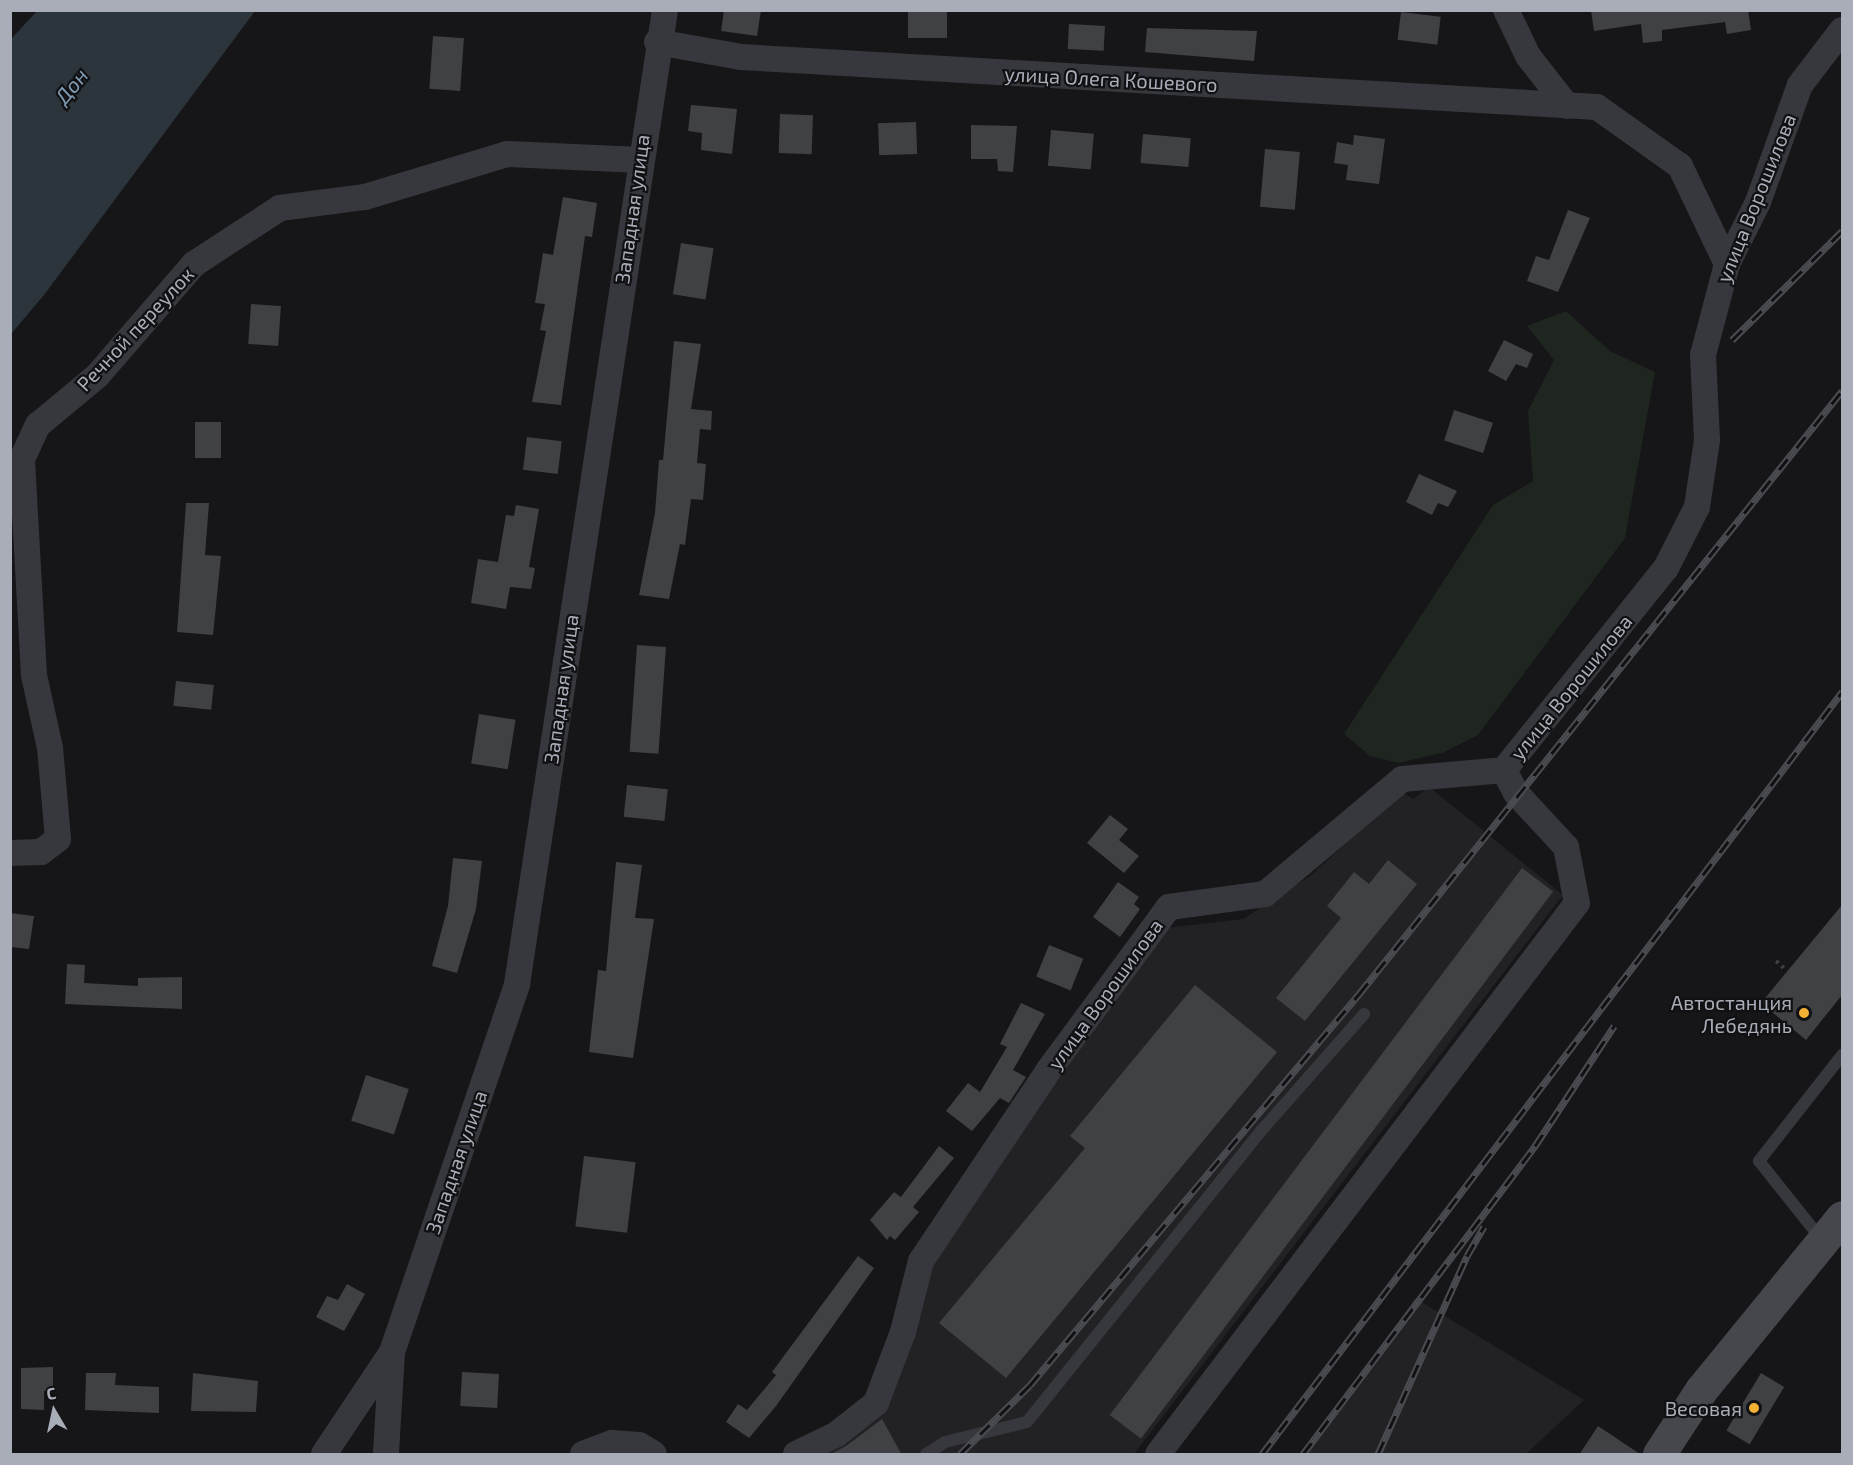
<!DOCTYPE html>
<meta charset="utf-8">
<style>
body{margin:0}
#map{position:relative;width:1853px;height:1465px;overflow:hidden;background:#161618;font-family:"Exo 2",sans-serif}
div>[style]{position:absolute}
.built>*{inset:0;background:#222225}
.green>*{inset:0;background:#1e261f}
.water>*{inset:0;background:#2c353c}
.building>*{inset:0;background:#404145;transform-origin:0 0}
.path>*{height:4px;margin-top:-2px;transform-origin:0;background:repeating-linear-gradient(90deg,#3d3f44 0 3px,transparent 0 7.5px)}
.service>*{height:12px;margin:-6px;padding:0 6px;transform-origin:6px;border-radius:6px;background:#37383d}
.minor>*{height:26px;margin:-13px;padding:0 13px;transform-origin:13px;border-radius:13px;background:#37383d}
.secondary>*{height:33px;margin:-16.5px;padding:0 16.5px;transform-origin:16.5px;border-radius:16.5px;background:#45474d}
.rail>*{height:7px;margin-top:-3.5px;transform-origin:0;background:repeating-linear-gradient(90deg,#111113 0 14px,#4a4c52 0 28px);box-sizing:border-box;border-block:2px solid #4a4c52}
.dots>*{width:16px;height:16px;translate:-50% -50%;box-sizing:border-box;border:3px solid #111113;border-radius:50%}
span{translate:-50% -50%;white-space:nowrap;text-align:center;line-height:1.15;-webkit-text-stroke:4.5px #111113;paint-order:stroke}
.street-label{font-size:20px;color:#a8adb8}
.poi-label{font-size:20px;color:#a8adb8}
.right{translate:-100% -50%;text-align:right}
.water-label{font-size:21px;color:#7f9bb3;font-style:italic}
.frame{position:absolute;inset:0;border:12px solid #a8adb8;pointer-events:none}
.north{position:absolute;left:24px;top:1381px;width:60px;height:60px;-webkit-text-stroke:4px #111113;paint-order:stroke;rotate:351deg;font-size:16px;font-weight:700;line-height:24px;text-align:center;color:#a8adb8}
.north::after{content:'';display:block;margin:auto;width:21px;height:27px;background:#a8adb8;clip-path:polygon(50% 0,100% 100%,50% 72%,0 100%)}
</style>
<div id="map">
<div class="built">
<i style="clip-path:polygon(1429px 787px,1563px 895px,1134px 1454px,813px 1454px,876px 1418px,933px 1254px,1166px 928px,1243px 919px,1310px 876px,1402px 792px,1413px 799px)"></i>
<i style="clip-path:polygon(1415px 1298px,1584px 1400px,1526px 1454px,1306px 1454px)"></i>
</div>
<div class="green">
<i style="clip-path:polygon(1566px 311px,1610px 351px,1655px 372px,1625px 538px,1478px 735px,1442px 753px,1398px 763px,1370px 756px,1344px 734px,1493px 505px,1533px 481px,1528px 411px,1554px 360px,1527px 326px)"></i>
</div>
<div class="water">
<i style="clip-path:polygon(37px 11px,255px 11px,44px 295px,11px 334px,11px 39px)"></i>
</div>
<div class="building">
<i style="clip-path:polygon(724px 10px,761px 10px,757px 36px,721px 31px)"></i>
<i style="left:908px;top:10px;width:39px;height:28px"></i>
<i style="clip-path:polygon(1591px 10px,1748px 10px,1751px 30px,1727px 34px,1725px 22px,1662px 30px,1662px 41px,1643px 43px,1641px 24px,1594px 31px)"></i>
<i style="left:1401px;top:12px;width:40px;height:28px;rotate:7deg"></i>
<i style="left:1069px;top:24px;width:36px;height:25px;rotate:3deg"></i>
<i style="clip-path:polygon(1147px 28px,1257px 31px,1254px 61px,1145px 52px)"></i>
<i style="left:433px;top:36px;width:31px;height:53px;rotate:4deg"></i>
<i style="clip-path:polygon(691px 105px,737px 109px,732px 154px,701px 150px,702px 133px,688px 131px)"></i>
<i style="left:780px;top:114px;width:33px;height:39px;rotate:2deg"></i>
<i style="left:916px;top:122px;width:32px;height:38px;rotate:88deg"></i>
<i style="clip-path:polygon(971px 125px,1017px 126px,1013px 172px,998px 171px,997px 159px,971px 159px)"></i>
<i style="left:1051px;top:130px;width:43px;height:36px;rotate:5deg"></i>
<i style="left:1143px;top:134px;width:48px;height:29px;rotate:5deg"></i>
<i style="clip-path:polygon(1354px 135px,1385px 139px,1379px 184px,1346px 180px,1348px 165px,1334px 163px,1337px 142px,1353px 145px)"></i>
<i style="left:1265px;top:149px;width:35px;height:58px;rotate:5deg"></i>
<i style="clip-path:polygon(563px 197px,597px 203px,592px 237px,585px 236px,561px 405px,532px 402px,546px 331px,540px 330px,545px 304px,535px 303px,543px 253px,553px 255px)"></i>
<i style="clip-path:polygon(1568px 210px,1590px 218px,1558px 292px,1527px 281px,1536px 256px,1549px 260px)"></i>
<i style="left:681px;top:243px;width:33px;height:52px;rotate:9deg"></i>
<i style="left:251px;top:304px;width:30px;height:40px;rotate:4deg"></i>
<i style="clip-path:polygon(1504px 340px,1533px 354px,1527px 368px,1516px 364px,1506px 381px,1488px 371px)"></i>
<i style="clip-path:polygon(674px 341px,701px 344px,691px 409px,712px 411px,711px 430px,700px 429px,697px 463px,706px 464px,703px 500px,691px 499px,685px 545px,680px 544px,669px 599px,639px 595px,655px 513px,659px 460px,663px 460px)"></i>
<i style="left:1454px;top:410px;width:41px;height:32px;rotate:18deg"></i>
<i style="left:195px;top:422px;width:26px;height:36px"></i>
<i style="left:527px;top:437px;width:35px;height:33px;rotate:7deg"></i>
<i style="clip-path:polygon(1419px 474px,1457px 491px,1448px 507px,1438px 503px,1432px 515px,1406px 502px)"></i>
<i style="clip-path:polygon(186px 503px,209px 503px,205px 555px,221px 556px,213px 635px,177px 632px)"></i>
<i style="clip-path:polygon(516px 505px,539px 509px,529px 567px,535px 568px,531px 589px,510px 587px,506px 609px,471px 603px,478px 559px,498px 562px,506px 515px,514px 516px)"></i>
<i style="left:637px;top:645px;width:29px;height:107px;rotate:4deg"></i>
<i style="left:176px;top:681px;width:38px;height:25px;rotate:6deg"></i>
<i style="left:479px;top:714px;width:37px;height:50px;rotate:9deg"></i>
<i style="left:627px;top:785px;width:41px;height:32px;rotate:6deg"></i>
<i style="clip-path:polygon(1110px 815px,1128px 829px,1119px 840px,1139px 856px,1124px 873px,1087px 843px)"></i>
<i style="clip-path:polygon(453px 858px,482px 861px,476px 909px,457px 973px,432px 966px,448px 906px)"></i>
<i style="clip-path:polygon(1388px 860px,1417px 884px,1305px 1021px,1276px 998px,1341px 918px,1327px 906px,1354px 872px,1369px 884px)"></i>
<i style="clip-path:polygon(616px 862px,642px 865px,635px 918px,654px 919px,633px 1058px,589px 1052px,598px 970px,606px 971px)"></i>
<i style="left:1522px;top:868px;width:39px;height:685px;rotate:37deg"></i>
<i style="clip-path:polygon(1118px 882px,1139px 897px,1134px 904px,1140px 909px,1120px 937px,1093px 917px)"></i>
<i style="clip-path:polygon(1842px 905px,1842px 995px,1806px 1040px,1761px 1003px)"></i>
<i style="clip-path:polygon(10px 913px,34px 916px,29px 949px,10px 947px)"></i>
<i style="left:1049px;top:945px;width:37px;height:34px;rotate:22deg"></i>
<i style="clip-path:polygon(67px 964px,85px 965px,84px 983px,138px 986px,138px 978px,182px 977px,182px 1009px,65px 1004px)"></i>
<i style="clip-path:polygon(1195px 985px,1277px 1052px,1006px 1378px,939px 1323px,1085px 1148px,1070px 1136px)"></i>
<i style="clip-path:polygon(1021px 1003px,1045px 1014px,1013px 1070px,1026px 1077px,1009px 1103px,1000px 1098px,972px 1131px,946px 1111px,968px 1083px,980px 1092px,1007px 1047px,1000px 1044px)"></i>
<i style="left:366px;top:1075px;width:45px;height:48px;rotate:18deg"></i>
<i style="clip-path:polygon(939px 1146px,954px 1158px,913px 1207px,919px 1212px,895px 1240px,890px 1236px,887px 1240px,870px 1220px,894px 1192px,901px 1197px)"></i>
<i style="left:584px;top:1156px;width:52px;height:71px;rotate:7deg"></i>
<i style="clip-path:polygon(858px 1256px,874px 1268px,776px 1406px,749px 1438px,726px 1422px,738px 1404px,747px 1410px,776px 1375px,772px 1372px)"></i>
<i style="clip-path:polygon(347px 1284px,365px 1294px,344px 1331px,316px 1317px,327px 1296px,338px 1300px)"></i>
<i style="clip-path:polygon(53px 1367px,53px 1391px,44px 1391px,44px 1410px,21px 1409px,21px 1368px)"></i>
<i style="left:462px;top:1372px;width:37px;height:34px;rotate:3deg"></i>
<i style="clip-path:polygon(86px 1373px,116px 1373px,115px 1385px,159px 1387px,159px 1413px,85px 1410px)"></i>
<i style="clip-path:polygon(193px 1373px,258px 1381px,256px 1412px,191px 1411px)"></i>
<i style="left:1761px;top:1373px;width:27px;height:67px;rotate:31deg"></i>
<i style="clip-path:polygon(882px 1419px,902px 1455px,829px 1455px,846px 1446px)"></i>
<i style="clip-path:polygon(1598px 1426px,1640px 1454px,1641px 1455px,1579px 1455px)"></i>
</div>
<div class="path">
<i style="left:1776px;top:961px;width:15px;rotate:42deg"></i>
</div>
<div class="service">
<i style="left:1822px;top:1240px;width:101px;rotate:-128.6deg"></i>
<i style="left:1759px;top:1161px;width:135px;rotate:-51.9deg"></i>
<i style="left:926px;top:1454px;width:22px;rotate:-32deg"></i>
<i style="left:945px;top:1442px;width:84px;rotate:-13.7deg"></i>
<i style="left:1027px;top:1422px;width:373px;rotate:-51.2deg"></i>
<i style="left:1261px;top:1131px;width:156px;rotate:-48.6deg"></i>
</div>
<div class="minor">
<i style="left:1506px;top:10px;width:51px;rotate:64.4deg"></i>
<i style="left:1528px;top:56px;width:63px;rotate:52deg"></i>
<i style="left:657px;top:42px;width:85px;rotate:10.1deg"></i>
<i style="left:741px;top:57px;width:857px;rotate:3.34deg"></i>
<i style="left:1597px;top:107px;width:102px;rotate:35.4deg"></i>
<i style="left:1680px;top:166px;width:109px;rotate:64.4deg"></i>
<i style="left:10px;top:853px;width:31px;rotate:-2deg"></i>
<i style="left:41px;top:852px;width:21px;rotate:-37deg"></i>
<i style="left:58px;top:839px;width:91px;rotate:-95deg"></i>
<i style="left:50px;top:748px;width:75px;rotate:-102.4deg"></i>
<i style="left:34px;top:675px;width:216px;rotate:-93.2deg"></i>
<i style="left:22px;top:459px;width:38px;rotate:-65deg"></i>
<i style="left:38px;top:425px;width:77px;rotate:-39.7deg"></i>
<i style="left:97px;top:376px;width:148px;rotate:-49.1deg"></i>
<i style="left:194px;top:264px;width:103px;rotate:-33.1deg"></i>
<i style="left:280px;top:208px;width:86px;rotate:-7.4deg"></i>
<i style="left:365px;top:197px;width:148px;rotate:-16.8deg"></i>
<i style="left:507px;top:154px;width:133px;rotate:2.6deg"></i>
<i style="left:392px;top:1352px;width:389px;rotate:-71.2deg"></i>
<i style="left:517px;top:984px;width:985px;rotate:-81.36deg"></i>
<i style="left:324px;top:1454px;width:123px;rotate:-56.3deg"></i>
<i style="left:392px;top:1352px;width:102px;rotate:93.4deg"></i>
<i style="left:583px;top:1454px;width:31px;rotate:-21deg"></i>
<i style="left:612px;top:1443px;width:27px;rotate:4deg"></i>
<i style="left:639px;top:1445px;width:17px;rotate:31deg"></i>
<i style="left:796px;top:1454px;width:46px;rotate:-26deg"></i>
<i style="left:837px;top:1434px;width:50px;rotate:-38.5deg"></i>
<i style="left:876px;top:1403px;width:76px;rotate:-69.2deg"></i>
<i style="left:903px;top:1332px;width:73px;rotate:-75.8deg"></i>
<i style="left:921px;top:1261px;width:229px;rotate:-56.2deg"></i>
<i style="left:1048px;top:1071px;width:204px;rotate:-53.6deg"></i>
<i style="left:1169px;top:907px;width:97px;rotate:-7.7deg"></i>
<i style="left:1265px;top:894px;width:179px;rotate:-40deg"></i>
<i style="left:1402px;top:779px;width:102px;rotate:-5deg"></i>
<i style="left:1504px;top:770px;width:259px;rotate:-51.3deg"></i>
<i style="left:1666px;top:568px;width:68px;rotate:-63.1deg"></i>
<i style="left:1697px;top:507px;width:68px;rotate:-81.5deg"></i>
<i style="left:1707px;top:440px;width:85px;rotate:-92.7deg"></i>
<i style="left:1703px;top:355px;width:94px;rotate:-75.2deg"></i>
<i style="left:1727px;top:264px;width:69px;rotate:-63.4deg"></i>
<i style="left:1758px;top:202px;width:124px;rotate:-70.3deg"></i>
<i style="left:1800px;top:85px;width:69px;rotate:-52.6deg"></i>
<i style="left:1158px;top:1454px;width:692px;rotate:-52.75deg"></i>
<i style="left:1577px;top:903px;width:57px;rotate:-101.1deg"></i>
<i style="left:1566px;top:847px;width:74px;rotate:-132.8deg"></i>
<i style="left:1516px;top:793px;width:26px;rotate:-118deg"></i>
</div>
<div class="secondary">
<i style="left:1659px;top:1454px;width:77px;rotate:-56.7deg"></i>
<i style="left:1701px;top:1390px;width:223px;rotate:-50.8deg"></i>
</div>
<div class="rail">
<i style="left:1732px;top:340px;width:155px;rotate:-44.7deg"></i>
<i style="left:960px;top:1454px;width:98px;rotate:-44.6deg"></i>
<i style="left:1030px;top:1385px;width:511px;rotate:-49.92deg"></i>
<i style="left:1359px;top:994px;width:773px;rotate:-51.31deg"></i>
<i style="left:1262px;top:1454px;width:958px;rotate:-52.72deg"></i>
<i style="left:1303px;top:1454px;width:386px;rotate:-53deg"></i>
<i style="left:1535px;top:1146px;width:144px;rotate:-56.6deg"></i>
<i style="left:1378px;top:1454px;width:217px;rotate:-65.8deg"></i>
<i style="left:1467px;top:1256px;width:34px;rotate:-60deg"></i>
</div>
<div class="dots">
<i style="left:1804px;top:1013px;background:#f2b134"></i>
<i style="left:1754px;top:1408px;background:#f2b134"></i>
</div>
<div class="street-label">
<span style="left:1111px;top:79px;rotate:3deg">улица Олега Кошевого</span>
<span style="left:1756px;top:198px;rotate:-68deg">улица Ворошилова</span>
<span style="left:632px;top:209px;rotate:-82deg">Западная улица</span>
<span style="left:135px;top:329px;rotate:-47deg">Речной переулок</span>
<span style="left:1571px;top:687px;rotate:-51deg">улица Ворошилова</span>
<span style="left:561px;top:689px;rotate:-82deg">Западная улица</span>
<span style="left:1105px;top:994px;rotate:-54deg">улица Ворошилова</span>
<span style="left:456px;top:1162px;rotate:-71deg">Западная улица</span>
</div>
<div class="poi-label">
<span class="right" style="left:1792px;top:1014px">Автостанция<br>Лебедянь</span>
<span class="right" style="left:1742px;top:1408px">Весовая</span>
</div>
<div class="water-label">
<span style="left:71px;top:86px;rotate:-51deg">Дон</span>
</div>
<div class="frame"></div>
<div class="north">С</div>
</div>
